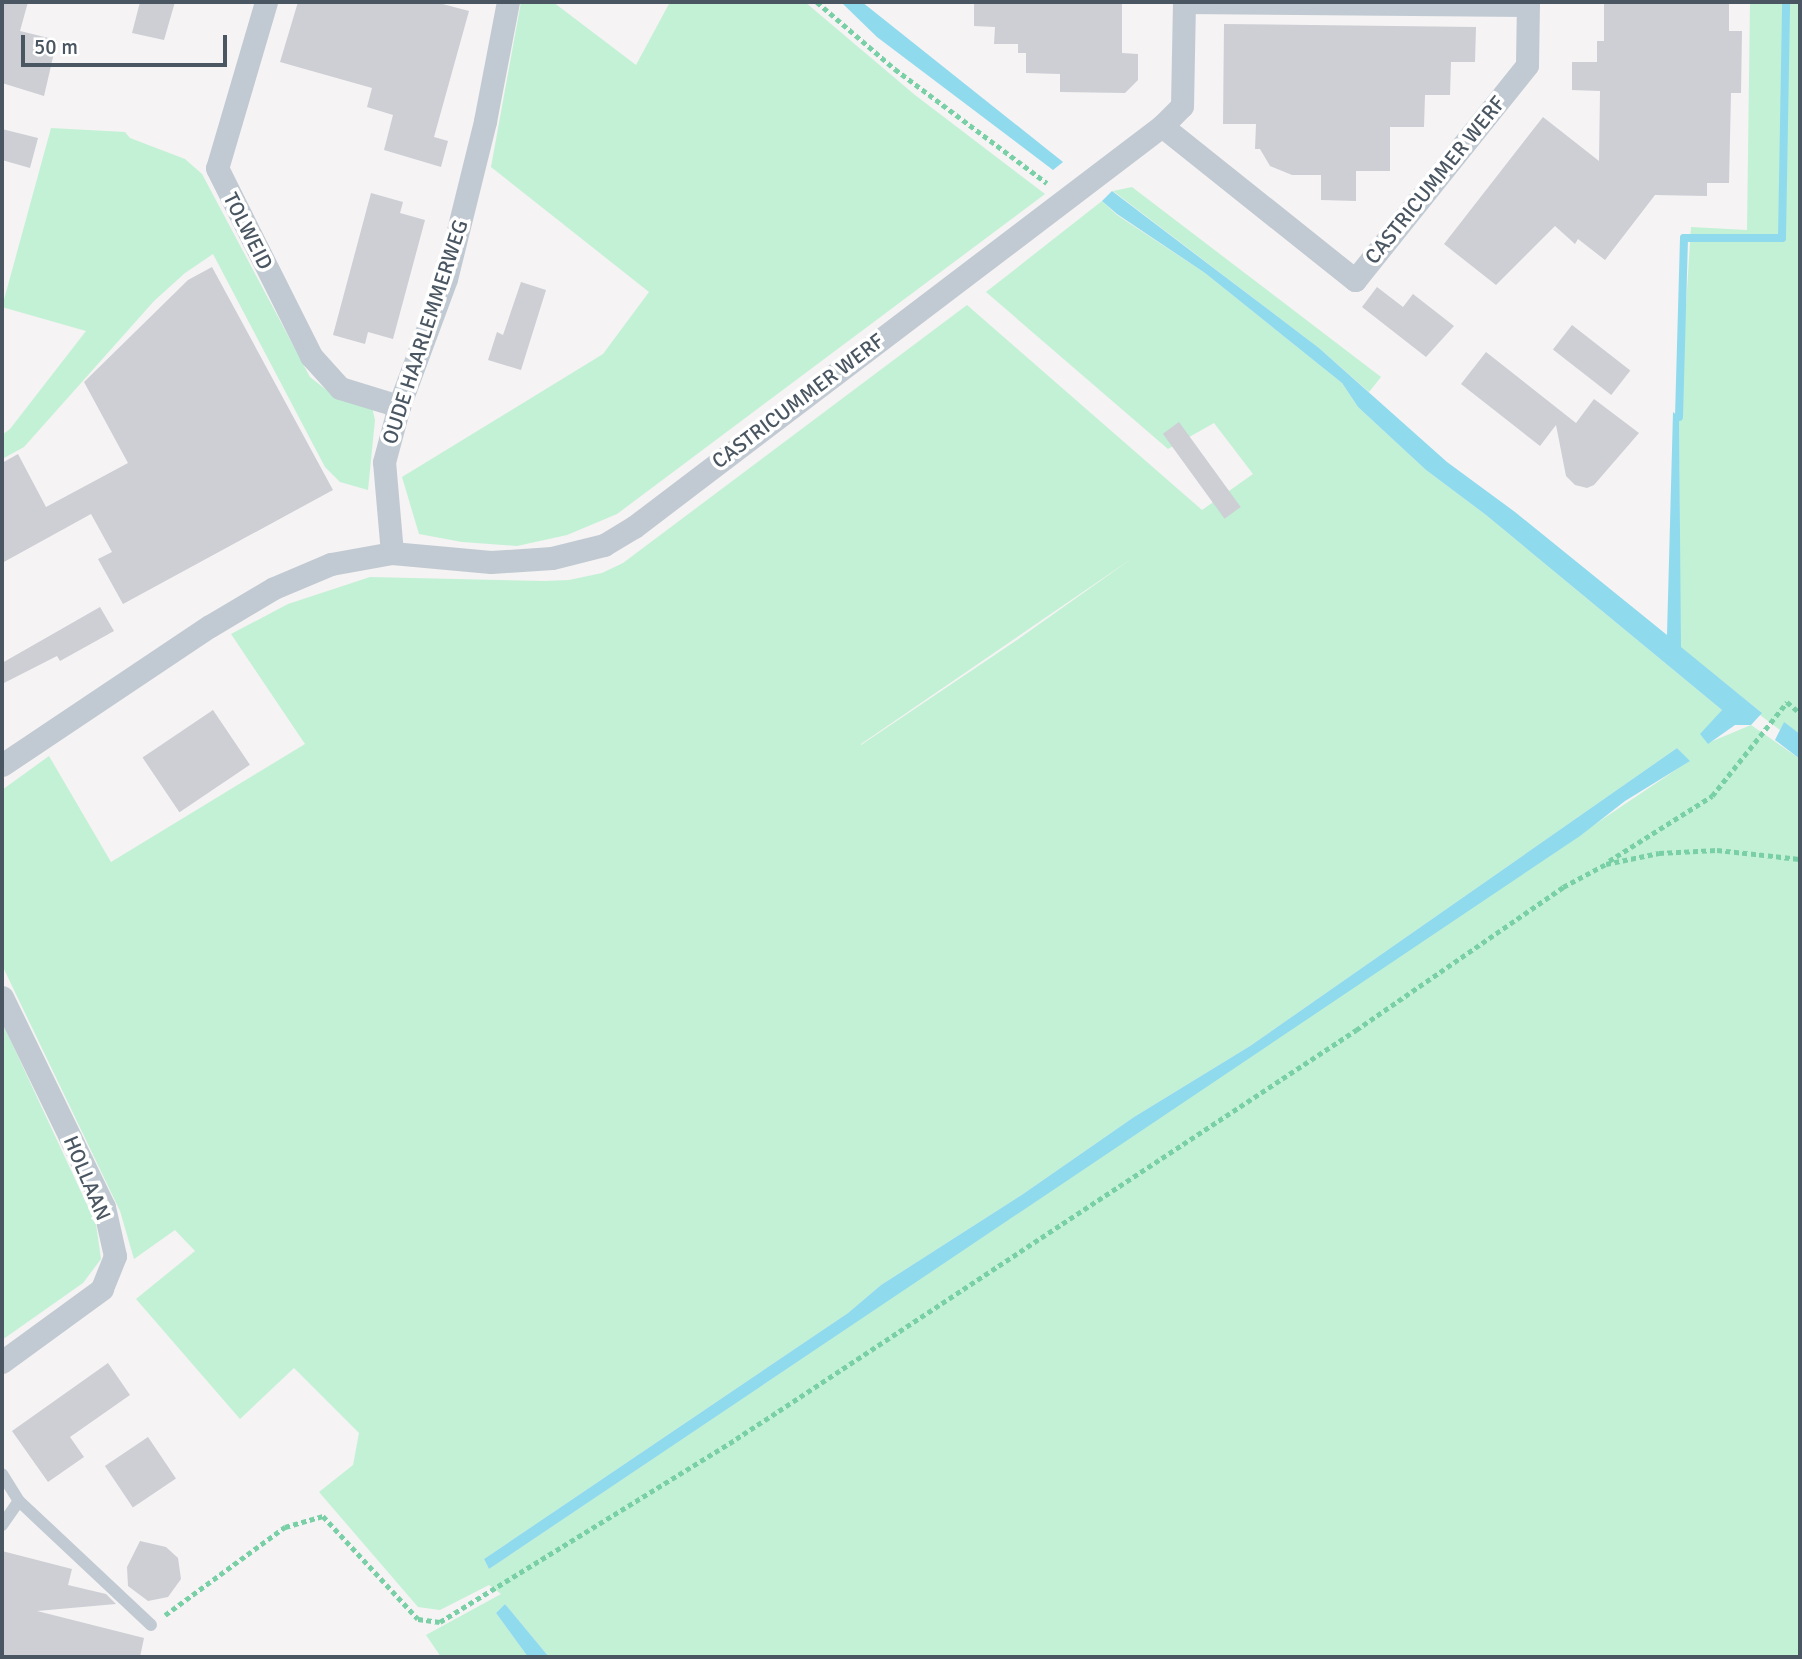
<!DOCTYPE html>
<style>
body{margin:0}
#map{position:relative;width:1802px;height:1659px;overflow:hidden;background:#f5f3f3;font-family:Signika,sans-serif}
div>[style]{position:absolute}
.green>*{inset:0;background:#c3f1d5}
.water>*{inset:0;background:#90daee}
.stream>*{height:8px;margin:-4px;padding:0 4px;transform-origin:4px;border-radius:4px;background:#90daee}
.building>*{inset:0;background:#cdcfd5;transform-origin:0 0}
.path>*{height:4.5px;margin-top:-2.25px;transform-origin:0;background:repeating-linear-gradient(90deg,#7ad0a6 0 5px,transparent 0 8.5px)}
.lane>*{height:12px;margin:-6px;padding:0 6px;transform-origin:6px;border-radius:6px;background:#c1cad2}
.street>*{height:23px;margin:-11.5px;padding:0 11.5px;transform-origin:11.5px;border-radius:11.5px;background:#c1cad2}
span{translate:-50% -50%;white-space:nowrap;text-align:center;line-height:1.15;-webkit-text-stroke:7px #fff;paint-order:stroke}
.street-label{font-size:21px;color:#4a5661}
.frame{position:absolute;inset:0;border:4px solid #4a5661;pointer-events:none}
.scale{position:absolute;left:21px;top:35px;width:206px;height:32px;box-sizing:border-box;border:4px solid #4a5661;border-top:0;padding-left:9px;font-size:21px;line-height:24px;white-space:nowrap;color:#4a5661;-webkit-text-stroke:5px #fff;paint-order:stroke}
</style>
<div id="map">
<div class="green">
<i style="clip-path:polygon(521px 2px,553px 2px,636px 65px,670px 2px,805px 2px,915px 95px,1045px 194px,617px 514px,567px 535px,517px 546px,462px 542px,419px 534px,402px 477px,603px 354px,649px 292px,491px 167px)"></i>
<i style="clip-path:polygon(1750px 2px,1800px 2px,1800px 734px,1784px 723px,1780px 730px,1760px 715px,1761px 712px,1680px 647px,1679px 417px,1691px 227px,1747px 230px)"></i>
<i style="clip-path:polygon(51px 128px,125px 132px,130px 138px,185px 159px,202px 174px,310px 377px,334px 396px,372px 407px,375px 420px,368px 490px,340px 482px,325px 467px,213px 254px,185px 273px,154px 301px,24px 447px,2px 459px,2px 435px,10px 429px,86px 331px,2px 307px)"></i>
<i style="clip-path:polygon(1132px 187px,1381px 377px,1369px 392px,1319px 348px,1113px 191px)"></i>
<i style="clip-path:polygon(evenodd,1102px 201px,1117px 215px,1205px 273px,1342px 383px,1358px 407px,1426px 470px,1486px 515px,1722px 710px,1704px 733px,1708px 743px,1751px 725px,1800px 759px,1800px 1657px,549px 1657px,505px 1604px,496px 1613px,528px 1657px,441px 1657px,426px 1635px,501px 1594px,489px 1585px,440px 1610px,418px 1607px,319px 1492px,353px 1465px,359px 1433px,294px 1368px,240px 1419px,136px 1299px,195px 1251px,175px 1230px,134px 1259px,120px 1211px,2px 965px,2px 790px,49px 756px,111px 862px,305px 744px,231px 634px,288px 604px,370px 577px,544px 581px,569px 580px,602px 573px,623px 563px,967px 305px,1202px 510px,1253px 474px,1214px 423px,1168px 449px,986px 292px,1102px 201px,1134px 557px,1017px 640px,861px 745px,861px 744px,1134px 557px,1102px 201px,1677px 748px,1689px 761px,489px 1569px,484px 1559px,848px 1313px,881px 1285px,1023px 1194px,1134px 1117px,1250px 1046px,1677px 748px)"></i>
<i style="clip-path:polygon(2px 1022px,96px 1224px,101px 1259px,83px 1283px,2px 1340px)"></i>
</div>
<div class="water">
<i style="clip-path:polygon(841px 2px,862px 2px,1063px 162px,1053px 170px,877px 37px)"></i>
<i style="clip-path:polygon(1112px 191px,1319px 348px,1447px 462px,1515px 512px,1667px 635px,1673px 412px,1679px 417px,1681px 647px,1762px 713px,1751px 725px,1735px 725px,1708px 744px,1700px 734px,1722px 710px,1486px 515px,1426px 470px,1358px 407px,1342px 383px,1205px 273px,1117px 214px,1102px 201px)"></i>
<i style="clip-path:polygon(1784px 722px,1800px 734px,1800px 759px,1775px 740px)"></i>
<i style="clip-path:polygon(1677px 748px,1690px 761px,1625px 801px,1580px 836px,489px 1569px,484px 1559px,848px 1313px,881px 1285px,1023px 1194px,1134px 1117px,1250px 1046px)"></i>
<i style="clip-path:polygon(505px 1604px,549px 1657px,528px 1657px,496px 1613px)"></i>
</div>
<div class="stream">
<i style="left:1679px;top:417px;width:179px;rotate:-88.4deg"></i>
<i style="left:1684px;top:238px;width:98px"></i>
<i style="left:1782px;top:238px;width:236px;rotate:-89deg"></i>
</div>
<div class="building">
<i style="clip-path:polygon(2px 2px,28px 2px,20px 31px,57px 40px,44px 96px,2px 83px)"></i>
<i style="clip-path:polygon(140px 2px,175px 2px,164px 40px,132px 33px)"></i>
<i style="clip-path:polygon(298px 2px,435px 2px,469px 11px,434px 137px,448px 141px,441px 167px,384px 150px,393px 115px,367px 107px,372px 88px,280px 62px)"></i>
<i style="clip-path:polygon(974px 2px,1122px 2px,1122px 53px,1138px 54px,1138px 80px,1125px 93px,1060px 92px,1060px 74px,1026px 73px,1026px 53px,1018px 53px,1018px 44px,994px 44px,995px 27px,974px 26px)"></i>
<i style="clip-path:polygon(1604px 2px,1729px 2px,1729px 31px,1742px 31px,1741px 93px,1731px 93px,1729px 183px,1707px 183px,1707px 196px,1655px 195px,1605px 260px,1578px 239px,1575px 244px,1555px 226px,1496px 285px,1444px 244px,1543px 117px,1599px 161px,1600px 91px,1572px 90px,1572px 62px,1597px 62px,1597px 41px,1604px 41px)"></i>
<i style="clip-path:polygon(1224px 24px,1476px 27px,1475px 62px,1451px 62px,1450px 95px,1425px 95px,1424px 127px,1390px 127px,1390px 171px,1356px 171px,1356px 201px,1321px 200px,1321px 175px,1292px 175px,1270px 166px,1260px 149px,1255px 149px,1256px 124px,1223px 124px)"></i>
<i style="clip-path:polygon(2px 129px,38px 138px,30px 168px,2px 160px)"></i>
<i style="clip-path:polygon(371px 193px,403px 202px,400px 213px,425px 220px,393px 339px,368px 332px,365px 344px,333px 335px)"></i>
<i style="clip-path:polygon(212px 267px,333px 490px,123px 604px,98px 559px,112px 552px,91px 514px,2px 563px,2px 463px,18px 454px,46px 507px,128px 463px,84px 382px,188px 280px)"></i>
<i style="clip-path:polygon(521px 282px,546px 290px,521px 370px,488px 360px,497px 332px,503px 335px)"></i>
<i style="clip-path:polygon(1377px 287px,1403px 307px,1413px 294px,1454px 326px,1426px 357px,1362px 307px)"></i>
<i style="left:1572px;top:325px;width:74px;height:31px;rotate:38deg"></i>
<i style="clip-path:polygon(1486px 352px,1576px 423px,1594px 399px,1639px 433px,1594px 485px,1587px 488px,1575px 485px,1566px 476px,1556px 425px,1540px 446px,1461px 384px)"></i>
<i style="left:1179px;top:422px;width:105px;height:20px;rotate:54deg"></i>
<i style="clip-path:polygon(100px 607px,114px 631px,60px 661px,57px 656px,2px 684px,2px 663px)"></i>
<i style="left:213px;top:710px;width:66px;height:85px;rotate:56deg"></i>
<i style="clip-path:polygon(108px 1363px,130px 1395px,70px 1437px,84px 1457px,48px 1482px,12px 1431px)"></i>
<i style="left:148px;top:1437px;width:50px;height:52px;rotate:56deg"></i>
<i style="clip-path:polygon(140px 1541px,166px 1547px,178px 1558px,181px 1579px,168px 1597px,148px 1601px,128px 1586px,127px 1567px)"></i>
<i style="clip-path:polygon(2px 1551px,72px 1569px,68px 1585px,106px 1594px,116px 1604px,37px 1611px,144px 1638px,140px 1657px,2px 1657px)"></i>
</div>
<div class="path">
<i style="left:817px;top:2px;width:103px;rotate:40.7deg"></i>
<i style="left:895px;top:69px;width:190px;rotate:36.9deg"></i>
<i style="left:1609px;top:861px;width:122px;rotate:-32.3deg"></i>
<i style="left:1712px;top:796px;width:120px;rotate:-51.4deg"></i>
<i style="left:1787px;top:702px;width:17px;rotate:40deg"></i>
<i style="left:165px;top:1615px;width:149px;rotate:-36.3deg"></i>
<i style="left:285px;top:1527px;width:40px;rotate:-16deg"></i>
<i style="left:323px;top:1516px;width:140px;rotate:47.3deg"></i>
<i style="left:418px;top:1619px;width:22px;rotate:8deg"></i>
<i style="left:440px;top:1622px;width:348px;rotate:-31.7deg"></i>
<i style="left:736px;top:1439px;width:743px;rotate:-33.41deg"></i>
<i style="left:1356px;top:1030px;width:252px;rotate:-34.6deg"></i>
<i style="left:1563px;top:887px;width:49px;rotate:-28.1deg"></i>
<i style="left:1606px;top:864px;width:54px;rotate:-11.7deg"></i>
<i style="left:1659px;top:853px;width:58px;rotate:-3deg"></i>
<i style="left:1717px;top:850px;width:83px;rotate:6.2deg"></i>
</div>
<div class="lane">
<i style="left:2px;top:1474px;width:32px;rotate:58deg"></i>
<i style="left:19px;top:1501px;width:181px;rotate:43.2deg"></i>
<i style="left:2px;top:1525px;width:29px;rotate:-55deg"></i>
</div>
<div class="street">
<i style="left:266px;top:2px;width:173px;rotate:106.4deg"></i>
<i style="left:217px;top:168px;width:210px;rotate:63.4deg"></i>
<i style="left:311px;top:356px;width:43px;rotate:47.8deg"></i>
<i style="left:340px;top:388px;width:62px;rotate:17deg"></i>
<i style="left:1184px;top:2px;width:344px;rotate:0.5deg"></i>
<i style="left:1162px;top:126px;width:247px;rotate:38.6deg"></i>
<i style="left:1355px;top:280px;width:275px;rotate:-51.3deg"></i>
<i style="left:1527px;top:65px;width:63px;rotate:-89.1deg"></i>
<i style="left:392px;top:553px;width:99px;rotate:5.2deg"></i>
<i style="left:491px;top:562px;width:61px;rotate:-3.8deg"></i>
<i style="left:552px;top:558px;width:54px;rotate:-14deg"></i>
<i style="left:604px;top:545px;width:35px;rotate:-31deg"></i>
<i style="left:634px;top:527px;width:663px;rotate:-37.22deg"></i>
<i style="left:1162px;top:126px;width:28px;rotate:-45deg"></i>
<i style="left:1182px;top:106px;width:104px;rotate:-88.9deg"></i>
<i style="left:2px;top:765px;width:250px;rotate:-33.8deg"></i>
<i style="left:210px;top:626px;width:74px;rotate:-30.7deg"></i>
<i style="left:274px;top:588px;width:62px;rotate:-22.8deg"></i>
<i style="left:331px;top:564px;width:62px;rotate:-10.2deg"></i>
<i style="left:392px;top:553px;width:91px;rotate:-95deg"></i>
<i style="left:384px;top:462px;width:58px;rotate:-75deg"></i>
<i style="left:399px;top:406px;width:135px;rotate:-69.7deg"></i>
<i style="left:446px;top:279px;width:163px;rotate:-76.1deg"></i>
<i style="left:485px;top:121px;width:121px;rotate:-79.1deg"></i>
<i style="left:2px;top:997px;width:233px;rotate:64.1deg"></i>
<i style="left:104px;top:1207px;width:50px;rotate:77.3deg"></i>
<i style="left:115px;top:1256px;width:35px;rotate:112deg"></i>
<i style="left:102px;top:1289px;width:124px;rotate:143.9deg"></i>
</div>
<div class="street-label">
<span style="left:1435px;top:180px;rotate:-51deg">CASTRICUMMER WERF</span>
<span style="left:248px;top:231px;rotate:63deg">TOLWEID</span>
<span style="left:425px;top:332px;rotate:-72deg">OUDE HAARLEMMERWEG</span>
<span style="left:798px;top:401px;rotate:-37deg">CASTRICUMMER WERF</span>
<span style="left:87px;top:1178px;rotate:67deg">HOLLAAN</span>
</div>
<div class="frame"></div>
<div class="scale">50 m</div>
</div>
